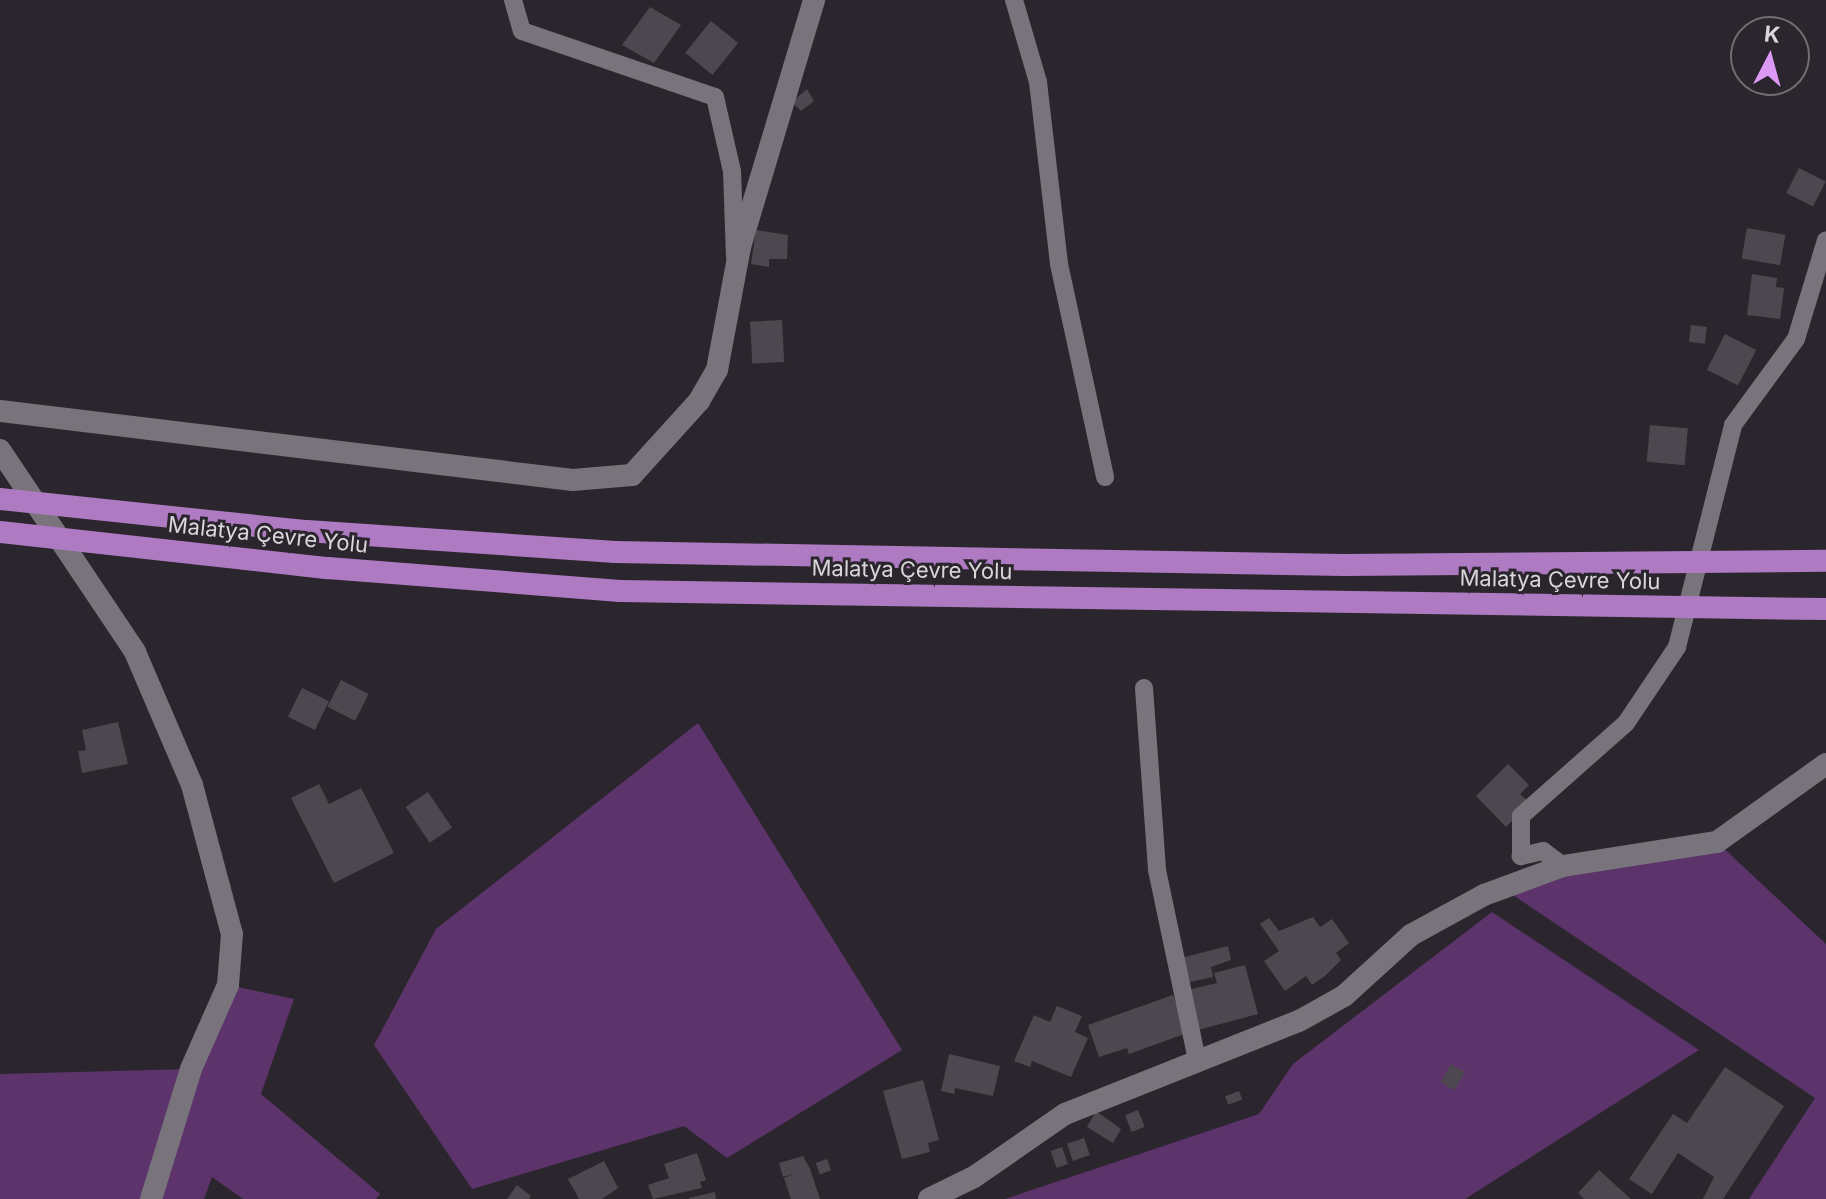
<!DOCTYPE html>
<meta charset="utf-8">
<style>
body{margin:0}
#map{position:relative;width:1826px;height:1199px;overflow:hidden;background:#2b262d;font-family:Inter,sans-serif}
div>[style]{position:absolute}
.green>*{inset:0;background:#5c346b}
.building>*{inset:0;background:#4d474f;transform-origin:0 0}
.minor>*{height:18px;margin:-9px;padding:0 9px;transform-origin:9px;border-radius:9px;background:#79747c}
.tertiary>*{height:22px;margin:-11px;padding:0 11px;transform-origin:11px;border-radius:11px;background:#79747c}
.trunk>*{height:22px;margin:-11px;padding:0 11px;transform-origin:11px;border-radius:11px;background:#ae7ac2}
span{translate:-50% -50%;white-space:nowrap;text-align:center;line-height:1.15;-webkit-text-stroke:6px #2b262d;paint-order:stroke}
.street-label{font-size:22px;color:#dad7db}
.north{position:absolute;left:1730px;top:16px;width:80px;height:80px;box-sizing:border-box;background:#2b262d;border:2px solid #716d73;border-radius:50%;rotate:6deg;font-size:22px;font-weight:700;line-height:32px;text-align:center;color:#dad7db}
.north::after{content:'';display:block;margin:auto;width:28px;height:36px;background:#dc99f5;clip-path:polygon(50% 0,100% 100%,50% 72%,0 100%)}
</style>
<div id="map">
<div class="green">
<i style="clip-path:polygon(698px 723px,902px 1050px,727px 1158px,684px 1126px,472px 1189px,374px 1045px,436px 929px)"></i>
<i style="clip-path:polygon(1717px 842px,1826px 944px,1826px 1199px,1749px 1199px,1815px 1098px,1507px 891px,1563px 866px)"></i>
<i style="clip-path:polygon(1492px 912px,1699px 1050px,1465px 1199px,1005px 1199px,1259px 1114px,1293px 1064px)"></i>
<i style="clip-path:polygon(228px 985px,294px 999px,261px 1094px,380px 1194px,376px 1199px,243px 1199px,212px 1177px,204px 1199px,0 1199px,0 1074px,191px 1069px)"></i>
</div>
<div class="building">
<i style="clip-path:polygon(650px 7px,681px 25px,654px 63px,622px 45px)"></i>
<i style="left:711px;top:21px;width:35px;height:41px;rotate:39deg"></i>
<i style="clip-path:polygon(807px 89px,814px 101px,801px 111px,792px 102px)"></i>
<i style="left:1799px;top:168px;width:30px;height:28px;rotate:27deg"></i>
<i style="left:1747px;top:228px;width:39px;height:31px;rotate:10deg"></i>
<i style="clip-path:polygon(756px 230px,788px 235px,787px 259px,769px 259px,769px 267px,751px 264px)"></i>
<i style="clip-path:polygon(1752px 274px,1777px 278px,1776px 287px,1784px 288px,1780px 319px,1747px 315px)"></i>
<i style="left:782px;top:320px;width:42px;height:32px;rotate:87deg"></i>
<i style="left:1691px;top:325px;width:16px;height:17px;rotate:7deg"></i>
<i style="left:1725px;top:334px;width:35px;height:40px;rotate:27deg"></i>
<i style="left:1650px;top:425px;width:38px;height:37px;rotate:5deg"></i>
<i style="left:341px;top:680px;width:31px;height:30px;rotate:27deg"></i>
<i style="left:302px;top:688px;width:30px;height:32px;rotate:26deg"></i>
<i style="clip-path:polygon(118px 722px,128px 764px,82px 773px,78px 751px,86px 750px,82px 730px)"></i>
<i style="clip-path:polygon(1508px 764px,1529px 785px,1520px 794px,1530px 803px,1506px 827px,1476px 796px)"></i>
<i style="clip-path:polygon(319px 784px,329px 804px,361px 788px,394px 853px,334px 883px,291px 798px)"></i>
<i style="left:428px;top:792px;width:43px;height:27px;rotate:56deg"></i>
<i style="clip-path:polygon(1313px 917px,1320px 927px,1332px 919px,1349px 943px,1336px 953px,1341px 960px,1325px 976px,1312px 985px,1306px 976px,1285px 991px,1264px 961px,1279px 951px,1260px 924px,1269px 918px,1279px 931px)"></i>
<i style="clip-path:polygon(1228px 946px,1231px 960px,1211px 967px,1213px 977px,1190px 982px,1181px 958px)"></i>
<i style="clip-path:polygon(1245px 965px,1258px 1014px,1198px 1030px,1188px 990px,1217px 983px,1214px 973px)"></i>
<i style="clip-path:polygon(1173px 995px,1187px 1033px,1129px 1054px,1127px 1048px,1099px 1057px,1088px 1025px)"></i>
<i style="clip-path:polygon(1057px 1006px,1082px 1016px,1075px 1032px,1088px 1038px,1071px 1077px,1032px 1061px,1030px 1067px,1014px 1061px,1034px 1015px,1050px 1022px)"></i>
<i style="clip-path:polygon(949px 1054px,1000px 1066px,993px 1096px,955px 1088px,954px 1094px,941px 1091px)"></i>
<i style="left:1451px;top:1064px;width:16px;height:21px;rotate:30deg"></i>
<i style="clip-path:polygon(1725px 1067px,1784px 1106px,1723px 1199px,1703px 1199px,1714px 1177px,1678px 1153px,1652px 1194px,1629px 1179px,1673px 1114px,1687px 1123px)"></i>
<i style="clip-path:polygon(923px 1080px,939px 1140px,928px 1143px,930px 1152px,902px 1159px,883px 1091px)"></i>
<i style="left:1239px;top:1091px;width:9px;height:15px;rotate:69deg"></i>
<i style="left:1138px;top:1110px;width:18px;height:14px;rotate:68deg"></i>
<i style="clip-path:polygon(1096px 1111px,1121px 1129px,1113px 1143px,1087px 1127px)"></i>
<i style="left:1084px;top:1138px;width:18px;height:18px;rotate:71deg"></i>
<i style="left:1062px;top:1147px;width:18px;height:12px;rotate:71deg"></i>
<i style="clip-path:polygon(697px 1153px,706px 1180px,700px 1182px,702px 1188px,653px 1199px,648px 1185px,669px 1178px,664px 1164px)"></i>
<i style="clip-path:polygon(803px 1156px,810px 1169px,820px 1199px,791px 1199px,784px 1178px,796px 1173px,783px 1177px,779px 1163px)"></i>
<i style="left:827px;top:1159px;width:12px;height:12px;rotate:70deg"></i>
<i style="clip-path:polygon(604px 1161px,618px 1188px,602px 1199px,579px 1199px,568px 1179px)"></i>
<i style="clip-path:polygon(1599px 1170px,1631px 1199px,1584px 1199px,1578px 1193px)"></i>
<i style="clip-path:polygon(517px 1185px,531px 1196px,529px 1199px,507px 1199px)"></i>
<i style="clip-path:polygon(715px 1192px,716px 1199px,689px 1199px,689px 1198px)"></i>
</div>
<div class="minor">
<i style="left:513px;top:0;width:32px;rotate:74deg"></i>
<i style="left:522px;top:31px;width:204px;rotate:18.9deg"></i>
<i style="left:715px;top:97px;width:76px;rotate:77.1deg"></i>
<i style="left:732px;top:171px;width:85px;rotate:88deg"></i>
<i style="left:1014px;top:0;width:85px;rotate:73.7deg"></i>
<i style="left:1038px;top:82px;width:183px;rotate:83.4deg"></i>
<i style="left:1059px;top:264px;width:218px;rotate:77.8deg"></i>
<i style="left:1144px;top:688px;width:182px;rotate:85.9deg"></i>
<i style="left:1157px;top:870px;width:194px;rotate:78.1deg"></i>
<i style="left:1563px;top:866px;width:25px;rotate:-143deg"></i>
<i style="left:1543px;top:851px;width:23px;rotate:167deg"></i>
<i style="left:1521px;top:856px;width:40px;rotate:-90deg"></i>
<i style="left:1521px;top:816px;width:140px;rotate:-41.5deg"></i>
<i style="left:1626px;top:723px;width:92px;rotate:-56.1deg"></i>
<i style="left:1677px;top:647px;width:229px;rotate:-75.8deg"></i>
<i style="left:1733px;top:425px;width:107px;rotate:-53.8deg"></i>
<i style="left:1796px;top:339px;width:103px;rotate:-73.1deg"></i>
</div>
<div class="tertiary">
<i style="left:0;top:411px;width:577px;rotate:6.87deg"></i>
<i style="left:573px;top:480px;width:59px;rotate:-4.8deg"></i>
<i style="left:632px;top:475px;width:100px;rotate:-47.8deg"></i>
<i style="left:699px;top:401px;width:36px;rotate:-60deg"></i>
<i style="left:717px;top:370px;width:125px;rotate:-79.4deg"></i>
<i style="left:740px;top:247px;width:258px;rotate:-73.3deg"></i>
<i style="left:0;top:450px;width:243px;rotate:56.2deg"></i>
<i style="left:135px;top:652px;width:145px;rotate:66.8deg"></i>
<i style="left:192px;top:785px;width:154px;rotate:75deg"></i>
<i style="left:232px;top:934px;width:51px;rotate:94.5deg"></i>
<i style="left:228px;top:985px;width:92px;rotate:113.8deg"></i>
<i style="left:191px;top:1069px;width:136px;rotate:107.1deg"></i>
<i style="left:929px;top:1199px;width:50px;rotate:-26.1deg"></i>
<i style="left:974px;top:1177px;width:111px;rotate:-34.7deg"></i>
<i style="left:1065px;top:1114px;width:252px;rotate:-21.7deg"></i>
<i style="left:1299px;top:1021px;width:51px;rotate:-29.1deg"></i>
<i style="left:1344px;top:996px;width:91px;rotate:-42.3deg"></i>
<i style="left:1411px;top:935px;width:83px;rotate:-28.7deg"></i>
<i style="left:1484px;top:895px;width:84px;rotate:-20.2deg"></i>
<i style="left:1563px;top:866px;width:156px;rotate:-8.9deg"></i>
<i style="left:1717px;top:842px;width:134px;rotate:-35.6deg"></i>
</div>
<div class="trunk">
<i style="left:0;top:499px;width:309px;rotate:6deg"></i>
<i style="left:307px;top:531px;width:309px;rotate:3.9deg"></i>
<i style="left:615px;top:552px;width:729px;rotate:1.02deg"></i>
<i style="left:1344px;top:565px;width:482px;rotate:-0.5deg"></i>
<i style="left:0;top:532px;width:330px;rotate:6.3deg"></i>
<i style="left:328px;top:568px;width:293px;rotate:4.5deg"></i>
<i style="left:620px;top:591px;width:1206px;rotate:0.86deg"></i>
</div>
<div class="street-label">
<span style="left:268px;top:535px;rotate:6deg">Malatya Çevre Yolu</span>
<span style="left:912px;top:570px;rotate:1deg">Malatya Çevre Yolu</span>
<span style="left:1560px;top:580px;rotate:1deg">Malatya Çevre Yolu</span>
</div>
<div class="north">K</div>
</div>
